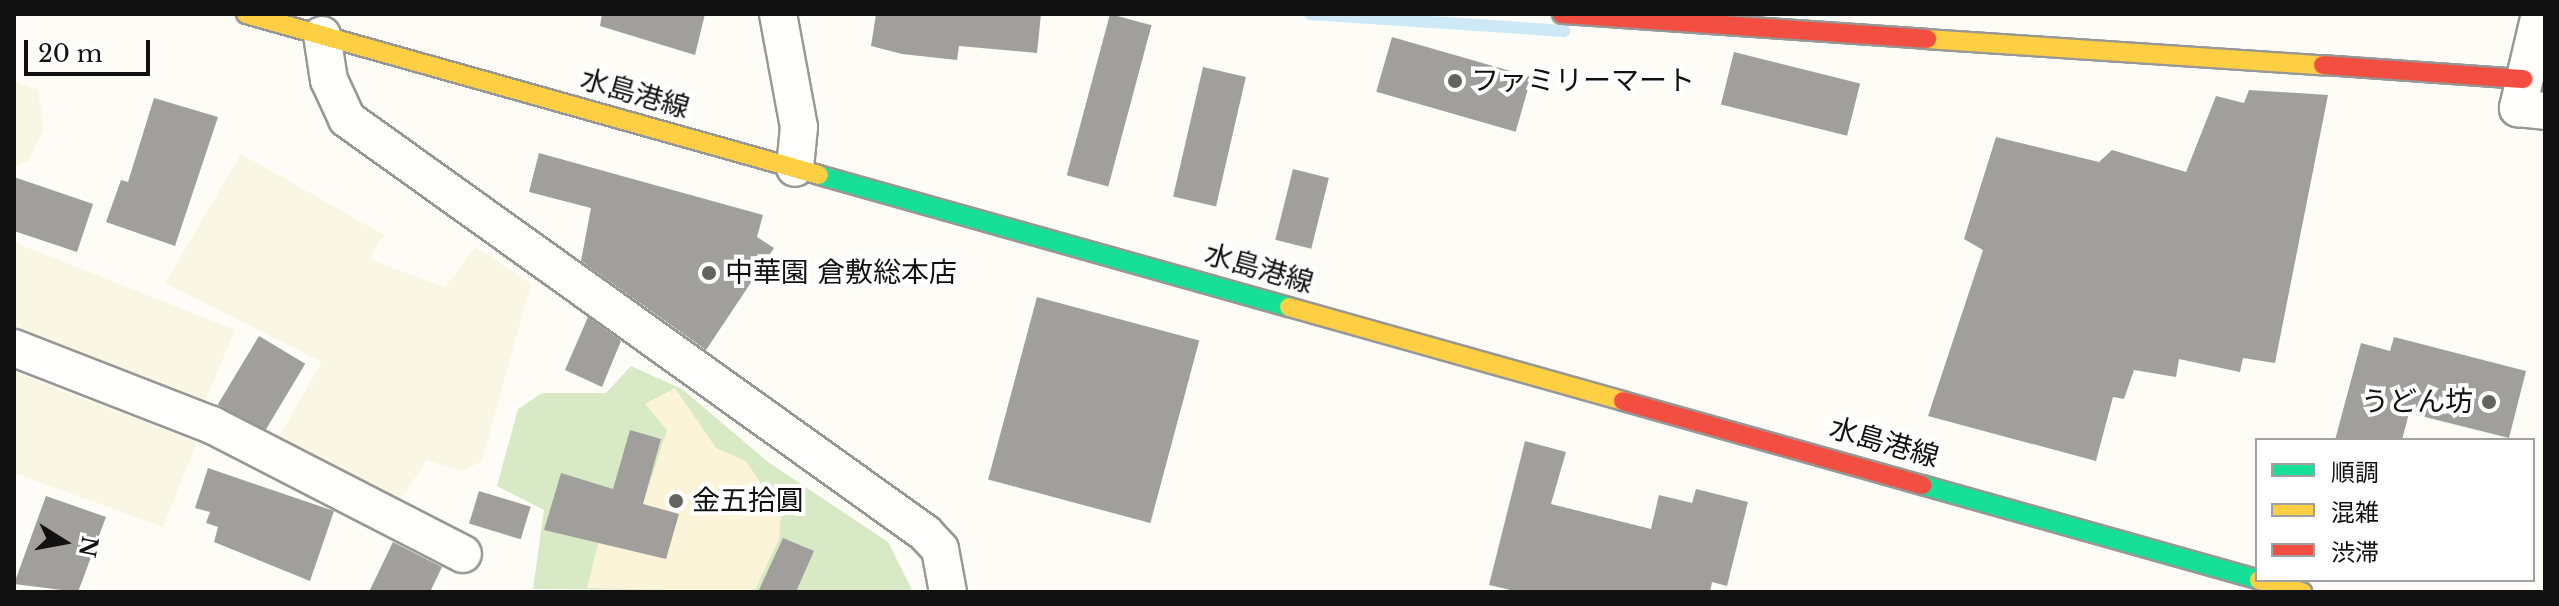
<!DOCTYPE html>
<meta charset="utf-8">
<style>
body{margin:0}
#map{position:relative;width:2559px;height:606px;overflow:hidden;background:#fdfcf7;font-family:"Libre Baskerville","Noto Sans JP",serif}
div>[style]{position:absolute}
.farmland>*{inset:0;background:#f9f7e4}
.forest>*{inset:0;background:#d8eac5}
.sand>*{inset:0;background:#fcf4d9}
.stream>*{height:12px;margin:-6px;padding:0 6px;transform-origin:6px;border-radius:6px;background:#cde8f7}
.building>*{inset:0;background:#a19f9c;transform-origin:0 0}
.roads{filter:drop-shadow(2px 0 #979795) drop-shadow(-2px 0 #979795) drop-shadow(0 2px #979795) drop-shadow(0 -2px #979795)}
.street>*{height:36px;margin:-18px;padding:0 18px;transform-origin:18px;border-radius:18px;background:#fffffe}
.fast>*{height:18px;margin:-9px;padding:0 9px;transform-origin:9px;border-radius:9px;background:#16e098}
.slow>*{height:18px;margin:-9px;padding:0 9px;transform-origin:9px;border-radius:9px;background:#ffcf43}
.jam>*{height:18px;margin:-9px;padding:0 9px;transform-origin:9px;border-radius:9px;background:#f24e42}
.dots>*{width:22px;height:22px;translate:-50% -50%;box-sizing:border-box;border:4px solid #fff;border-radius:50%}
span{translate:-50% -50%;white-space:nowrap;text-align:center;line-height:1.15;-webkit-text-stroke:8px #fff;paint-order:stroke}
.poi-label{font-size:28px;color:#111}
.left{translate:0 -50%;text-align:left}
.right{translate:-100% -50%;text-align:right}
.street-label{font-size:28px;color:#111}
.frame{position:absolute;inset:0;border:16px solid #111;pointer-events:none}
.legend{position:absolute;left:2255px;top:438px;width:280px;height:144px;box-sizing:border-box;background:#fff;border:2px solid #a0a0a0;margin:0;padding:10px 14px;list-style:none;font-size:24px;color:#111}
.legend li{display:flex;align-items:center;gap:16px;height:40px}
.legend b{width:40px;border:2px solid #a0a0a0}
.north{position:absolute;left:24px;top:502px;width:80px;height:80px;-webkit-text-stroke:6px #fff;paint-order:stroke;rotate:101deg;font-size:22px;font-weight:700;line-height:32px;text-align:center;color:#111}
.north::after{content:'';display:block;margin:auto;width:28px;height:36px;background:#111;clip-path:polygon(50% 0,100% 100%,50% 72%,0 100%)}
.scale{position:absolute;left:24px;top:40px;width:126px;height:36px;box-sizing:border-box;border:4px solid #111;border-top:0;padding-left:10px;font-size:24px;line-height:28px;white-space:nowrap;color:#111;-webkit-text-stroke:6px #fff;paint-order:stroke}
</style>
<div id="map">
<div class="farmland">
<i style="clip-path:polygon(14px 81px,38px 90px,44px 130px,28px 161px,14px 167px)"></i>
<i style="clip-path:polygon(241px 154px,384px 235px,369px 259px,445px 287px,475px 247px,531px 284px,482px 461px,461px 472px,427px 460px,400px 500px,278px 438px,322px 362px,165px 283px)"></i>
<i style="clip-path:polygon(14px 242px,235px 330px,203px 406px,14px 331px)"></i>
<i style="clip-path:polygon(14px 372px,197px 442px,163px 527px,14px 473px)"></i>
</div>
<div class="forest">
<i style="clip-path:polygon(631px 366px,682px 389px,768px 462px,888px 542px,913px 592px,533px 589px,544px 510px,497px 486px,518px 409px,542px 393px,606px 393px)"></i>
</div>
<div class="sand">
<i style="clip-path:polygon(675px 388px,716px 448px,746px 461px,781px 513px,779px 539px,754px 592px,587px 588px,599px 540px,643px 504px,667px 430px,645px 404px)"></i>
</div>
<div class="stream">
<i style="left:1310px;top:14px;width:255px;rotate:3.8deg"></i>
</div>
<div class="building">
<i style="clip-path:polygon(602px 14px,705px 14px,695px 55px,600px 26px)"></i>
<i style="clip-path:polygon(876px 14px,1041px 14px,1037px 53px,959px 46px,957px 60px,902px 54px,871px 46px)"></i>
<i style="left:1110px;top:14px;width:43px;height:167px;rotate:15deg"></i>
<i style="left:1392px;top:37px;width:145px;height:57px;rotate:16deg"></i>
<i style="left:1734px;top:52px;width:130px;height:54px;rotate:14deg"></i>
<i style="left:1203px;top:67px;width:44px;height:133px;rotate:13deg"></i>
<i style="clip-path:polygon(2249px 90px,2328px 95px,2275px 363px,2243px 358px,2240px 372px,2179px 359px,2176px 377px,2134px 370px,2124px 399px,2113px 397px,2096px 461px,1928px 416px,1983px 250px,1964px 239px,1996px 137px,2099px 162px,2112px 150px,2186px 172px,2216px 96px,2244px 103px)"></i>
<i style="clip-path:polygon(154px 98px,218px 117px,175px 246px,106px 222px,121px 180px,128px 182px)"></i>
<i style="clip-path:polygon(539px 153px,763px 215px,757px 237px,774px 248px,706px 350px,581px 261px,591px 208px,529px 192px)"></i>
<i style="left:1293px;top:169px;width:37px;height:73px;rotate:14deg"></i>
<i style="clip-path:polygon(14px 177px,93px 204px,77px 252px,14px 231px)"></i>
<i style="left:1037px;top:297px;width:168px;height:189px;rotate:15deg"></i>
<i style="clip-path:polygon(588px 317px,621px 341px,602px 387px,565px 370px)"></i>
<i style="left:259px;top:336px;width:54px;height:80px;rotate:31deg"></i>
<i style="clip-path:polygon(2394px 337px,2526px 371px,2509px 438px,2409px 413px,2402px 440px,2335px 440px,2361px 343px,2390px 351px)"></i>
<i style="clip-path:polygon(630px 430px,661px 439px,643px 504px,679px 514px,666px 559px,544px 530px,561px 473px,613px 489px)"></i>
<i style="clip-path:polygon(1525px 441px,1566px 452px,1551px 504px,1651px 529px,1659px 495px,1692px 503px,1696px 489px,1748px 502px,1727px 586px,1712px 582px,1710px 592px,1519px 592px,1489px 585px)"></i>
<i style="clip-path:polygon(208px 468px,334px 511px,310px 581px,214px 542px,218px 527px,206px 523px,210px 512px,195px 508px)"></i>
<i style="left:479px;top:491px;width:54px;height:34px;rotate:17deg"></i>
<i style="clip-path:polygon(46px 496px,106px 517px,78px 592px,14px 584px)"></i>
<i style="clip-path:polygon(783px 538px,814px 551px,796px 592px,758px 592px)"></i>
<i style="clip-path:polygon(393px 542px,442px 567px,430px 592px,369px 592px)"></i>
</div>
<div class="roads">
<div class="street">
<i style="left:778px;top:14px;width:115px;rotate:79.5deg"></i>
<i style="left:799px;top:127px;width:41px;rotate:95.6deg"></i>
<i style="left:2540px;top:14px;width:97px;rotate:103.2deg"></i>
<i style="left:2518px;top:108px;width:27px;rotate:6deg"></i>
<i style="left:322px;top:35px;width:46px;rotate:81.2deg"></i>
<i style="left:329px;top:80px;width:43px;rotate:65.2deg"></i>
<i style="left:347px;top:119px;width:711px;rotate:35.61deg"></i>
<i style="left:925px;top:533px;width:22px;rotate:47deg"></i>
<i style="left:940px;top:549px;width:44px;rotate:79.5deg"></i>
<i style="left:14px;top:348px;width:212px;rotate:21.3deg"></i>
<i style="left:212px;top:425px;width:282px;rotate:27.2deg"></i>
</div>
<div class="fast">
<i style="left:819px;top:175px;width:488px;rotate:15.7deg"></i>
<i style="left:1922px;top:485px;width:348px;rotate:15.7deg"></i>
</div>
<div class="slow">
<i style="left:246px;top:14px;width:595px;rotate:15.69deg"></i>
<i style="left:1927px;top:39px;width:397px;rotate:3.8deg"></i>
<i style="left:1289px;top:307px;width:347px;rotate:15.7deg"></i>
<i style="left:2259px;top:580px;width:45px;rotate:15.6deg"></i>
</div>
<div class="jam">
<i style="left:1562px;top:14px;width:366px;rotate:3.9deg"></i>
<i style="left:2323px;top:65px;width:201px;rotate:4deg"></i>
<i style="left:1623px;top:401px;width:311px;rotate:15.7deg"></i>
</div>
</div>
<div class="dots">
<i style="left:1455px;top:81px;background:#646362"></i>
<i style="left:709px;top:273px;background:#646362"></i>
<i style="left:2489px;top:402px;background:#646362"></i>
<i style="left:676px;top:501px;background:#646362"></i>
</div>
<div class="poi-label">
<span class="left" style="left:1471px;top:81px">ファミリーマート</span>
<span class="left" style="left:725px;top:273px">中華園 倉敷総本店</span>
<span class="right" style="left:2473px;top:402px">うどん坊</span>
<span class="left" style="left:692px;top:501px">金五拾圓</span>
</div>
<div class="street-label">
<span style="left:635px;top:94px;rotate:16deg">水島港線</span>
<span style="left:1259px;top:269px;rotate:16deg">水島港線</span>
<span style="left:1884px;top:443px;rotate:16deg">水島港線</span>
</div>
<div class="frame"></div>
<ul class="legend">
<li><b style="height:10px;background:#16e098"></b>順調</li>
<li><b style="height:10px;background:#ffcf43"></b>混雑</li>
<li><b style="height:10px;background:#f24e42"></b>渋滞</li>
</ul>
<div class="north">N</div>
<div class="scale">20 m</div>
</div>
